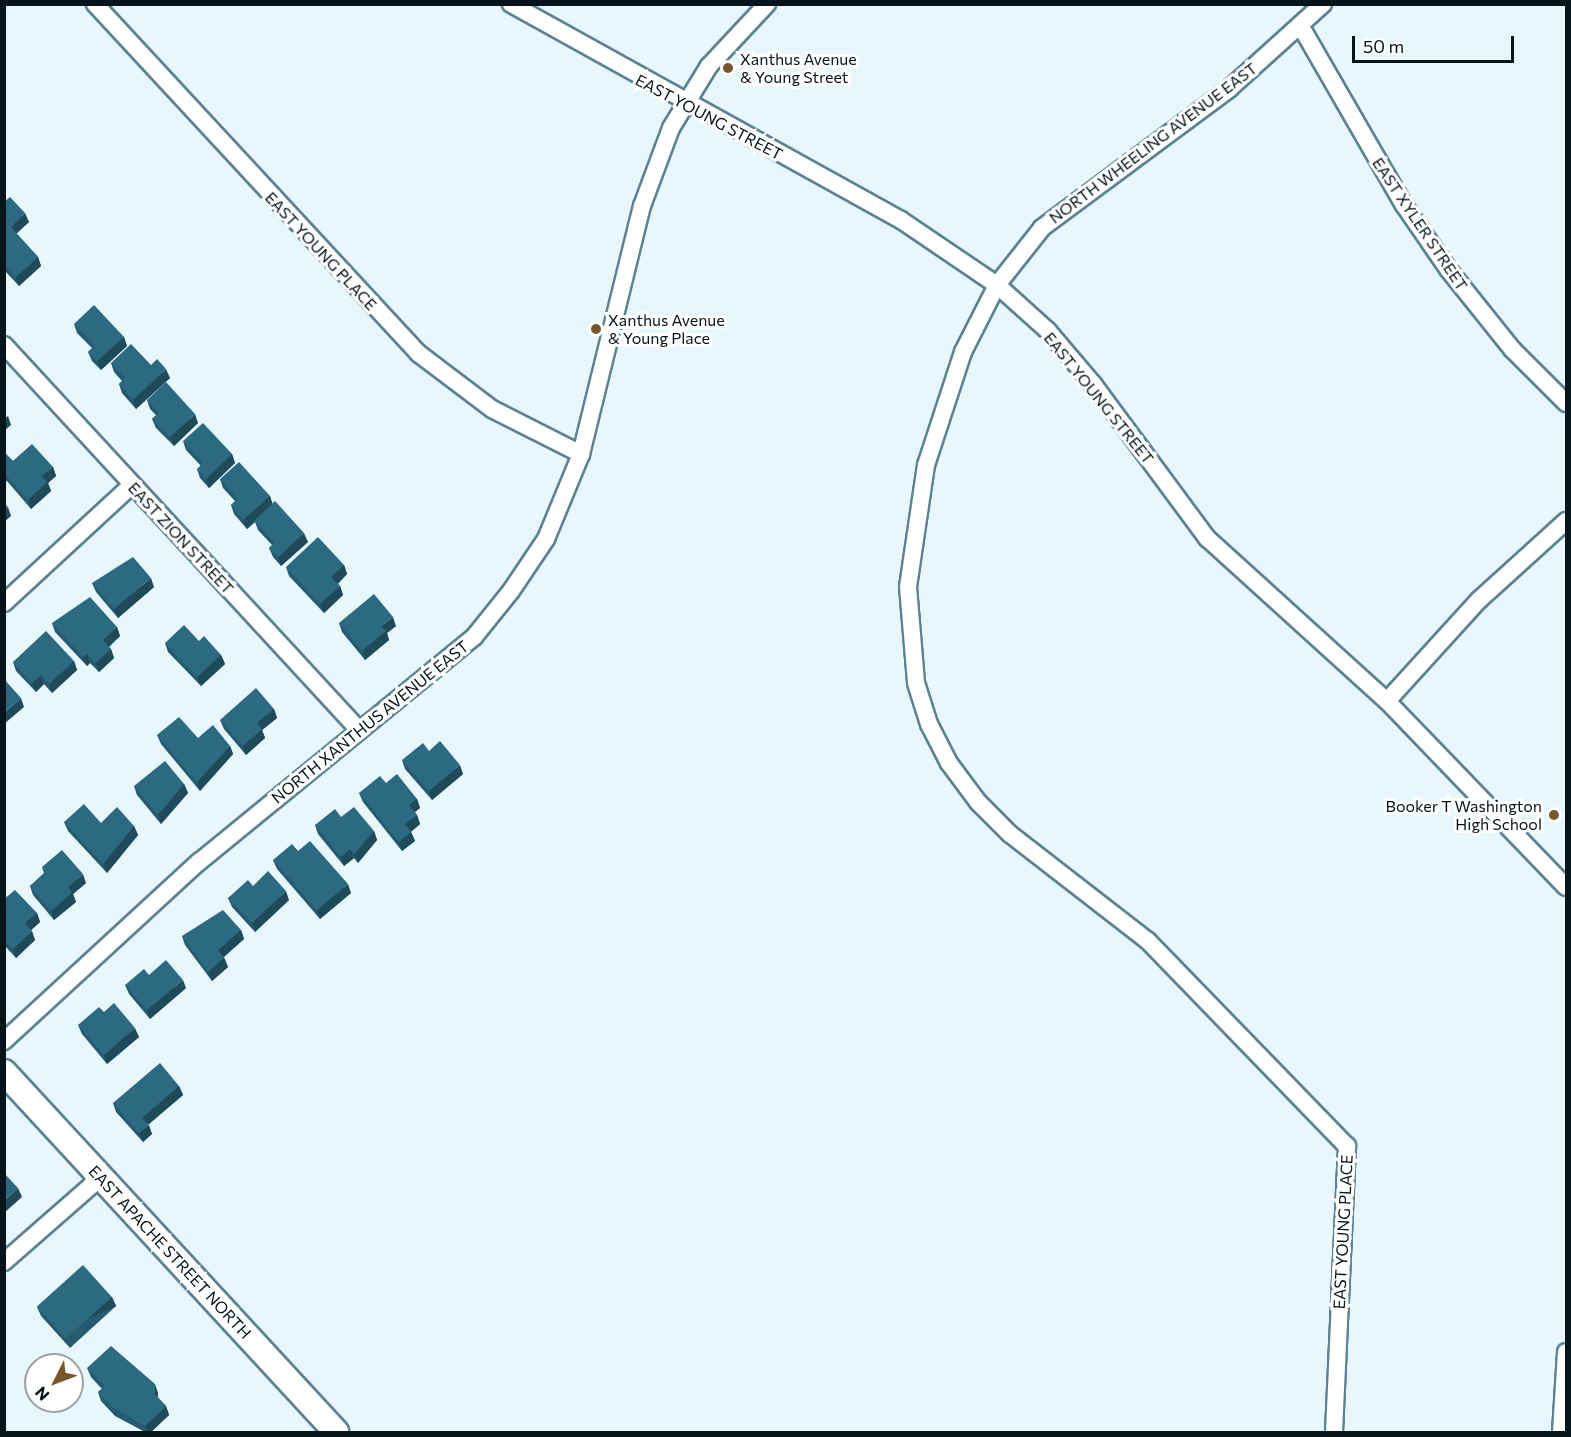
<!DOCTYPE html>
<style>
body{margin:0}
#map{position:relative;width:1571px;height:1437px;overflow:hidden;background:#e7f7fd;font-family:Commissioner,sans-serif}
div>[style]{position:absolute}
.roads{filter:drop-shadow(2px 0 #5d8392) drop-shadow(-2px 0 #5d8392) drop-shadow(0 2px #5d8392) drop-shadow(0 -2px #5d8392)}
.minor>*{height:16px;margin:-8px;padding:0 8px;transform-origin:8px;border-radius:8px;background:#fff}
.secondary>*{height:24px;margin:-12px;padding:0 12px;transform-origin:12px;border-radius:12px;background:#fff}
.wall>*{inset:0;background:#265b6f}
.shaded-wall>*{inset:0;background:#1f4a5a;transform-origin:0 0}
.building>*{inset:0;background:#2c6a81;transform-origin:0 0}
.dots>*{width:16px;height:16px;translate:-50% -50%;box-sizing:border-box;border:3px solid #fff;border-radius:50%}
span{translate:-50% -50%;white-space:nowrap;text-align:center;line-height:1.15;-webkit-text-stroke:6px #fff;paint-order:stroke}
.poi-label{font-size:16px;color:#06151b}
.left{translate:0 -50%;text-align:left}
.right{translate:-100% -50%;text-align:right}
.street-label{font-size:16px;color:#06151b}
.frame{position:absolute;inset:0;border:6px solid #06151b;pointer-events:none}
.north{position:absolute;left:24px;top:1353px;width:60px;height:60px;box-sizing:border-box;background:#fff;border:2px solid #9ba1a4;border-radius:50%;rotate:228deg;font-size:16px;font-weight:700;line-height:24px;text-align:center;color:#06151b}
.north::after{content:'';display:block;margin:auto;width:21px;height:27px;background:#75572b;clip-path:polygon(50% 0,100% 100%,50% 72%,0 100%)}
.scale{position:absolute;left:1352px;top:36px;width:162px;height:27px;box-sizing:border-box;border:3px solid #06151b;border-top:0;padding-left:8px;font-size:18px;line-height:21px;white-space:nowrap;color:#06151b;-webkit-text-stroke:4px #fff;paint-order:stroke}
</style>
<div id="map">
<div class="roads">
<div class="minor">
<i style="left:95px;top:4px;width:476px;rotate:47.2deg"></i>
<i style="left:418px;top:353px;width:93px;rotate:37.1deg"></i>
<i style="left:492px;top:409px;width:100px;rotate:26.8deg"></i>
<i style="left:511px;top:4px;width:446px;rotate:29deg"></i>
<i style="left:901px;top:220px;width:116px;rotate:34.1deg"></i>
<i style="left:997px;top:285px;width:69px;rotate:42deg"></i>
<i style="left:1048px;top:331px;width:70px;rotate:49.7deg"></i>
<i style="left:1093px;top:384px;width:192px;rotate:53.5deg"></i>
<i style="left:1207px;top:538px;width:243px;rotate:42.2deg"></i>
<i style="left:1387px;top:701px;width:258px;rotate:46.1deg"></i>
<i style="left:1323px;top:4px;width:127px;rotate:137.9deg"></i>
<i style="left:1229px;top:89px;width:233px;rotate:143.4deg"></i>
<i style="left:1042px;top:228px;width:73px;rotate:128.3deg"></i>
<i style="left:997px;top:285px;width:75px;rotate:116.9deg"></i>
<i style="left:963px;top:352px;width:119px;rotate:108.1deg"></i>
<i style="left:926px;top:465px;width:123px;rotate:98.4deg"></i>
<i style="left:908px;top:587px;width:96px;rotate:85.2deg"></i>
<i style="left:916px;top:683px;width:43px;rotate:72.4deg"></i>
<i style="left:929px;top:724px;width:44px;rotate:62.9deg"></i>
<i style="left:949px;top:763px;width:49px;rotate:53.4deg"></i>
<i style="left:978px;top:802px;width:45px;rotate:45deg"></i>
<i style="left:1010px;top:834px;width:175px;rotate:37.8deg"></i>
<i style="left:1148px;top:941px;width:286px;rotate:45.9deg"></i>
<i style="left:1347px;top:1146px;width:286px;rotate:92.6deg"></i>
<i style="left:1300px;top:25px;width:208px;rotate:60deg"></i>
<i style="left:1404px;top:205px;width:78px;rotate:55.5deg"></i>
<i style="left:1448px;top:269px;width:104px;rotate:51.3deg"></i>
<i style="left:1513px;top:350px;width:75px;rotate:45deg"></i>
<i style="left:4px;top:345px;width:524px;rotate:47.32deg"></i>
<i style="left:4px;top:603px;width:174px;rotate:-42.7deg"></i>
<i style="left:1387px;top:701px;width:137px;rotate:-47.7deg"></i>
<i style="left:1479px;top:600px;width:118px;rotate:-42.2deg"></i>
<i style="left:4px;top:1041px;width:265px;rotate:-42.6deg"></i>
<i style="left:199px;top:862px;width:355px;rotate:-39.3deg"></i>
<i style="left:474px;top:637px;width:59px;rotate:-51.2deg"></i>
<i style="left:511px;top:591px;width:63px;rotate:-56.1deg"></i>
<i style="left:546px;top:539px;width:92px;rotate:-67.6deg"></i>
<i style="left:581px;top:454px;width:255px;rotate:-76.2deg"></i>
<i style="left:642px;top:206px;width:83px;rotate:-69.6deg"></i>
<i style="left:671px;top:128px;width:73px;rotate:-58.5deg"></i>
<i style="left:709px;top:66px;width:85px;rotate:-46.9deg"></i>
<i style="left:4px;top:1262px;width:129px;rotate:-41.2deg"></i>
<i style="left:1561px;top:1432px;width:80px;rotate:-86.4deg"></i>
</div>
<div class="secondary">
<i style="left:4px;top:1072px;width:490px;rotate:47.3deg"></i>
</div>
</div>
<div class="wall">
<i style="clip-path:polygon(4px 202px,29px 222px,16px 233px,38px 257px,41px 266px,19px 286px,4px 270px)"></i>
<i style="clip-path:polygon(74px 324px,124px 337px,127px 346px,101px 370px,92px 361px,88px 352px,92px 348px,77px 333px)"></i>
<i style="clip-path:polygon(111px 363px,151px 365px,170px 378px,136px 409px,122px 393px,119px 384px,122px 381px,114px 372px)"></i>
<i style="clip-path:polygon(147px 400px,198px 423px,174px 446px,156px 428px,152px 419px,156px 415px,150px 409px)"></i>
<i style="clip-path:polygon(183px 441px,232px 454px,235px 463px,209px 488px,200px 478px,197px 469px,201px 466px,186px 450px)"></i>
<i style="clip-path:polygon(4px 452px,13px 461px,53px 467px,56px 476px,48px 483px,51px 491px,31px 509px,7px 481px,4px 483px)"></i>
<i style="clip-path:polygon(220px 479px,270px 496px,272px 504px,308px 542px,281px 566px,273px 557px,269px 548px,272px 545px,258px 530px,255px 522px,247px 529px,234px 514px,231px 505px,235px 501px,223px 488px)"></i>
<i style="clip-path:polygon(344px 565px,347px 574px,338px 584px,340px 586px,343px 595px,324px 613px,289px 576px,286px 567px)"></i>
<i style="clip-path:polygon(92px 583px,154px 587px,118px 618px,96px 592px)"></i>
<i style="clip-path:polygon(52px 623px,117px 627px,120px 636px,109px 647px,111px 649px,114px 658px,99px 672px,90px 663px,87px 666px,55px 632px)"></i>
<i style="clip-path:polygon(339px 623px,396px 626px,387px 633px,389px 640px,365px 660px,342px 632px)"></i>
<i style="clip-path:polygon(199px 641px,221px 655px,225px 664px,201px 686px,168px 652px,165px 643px)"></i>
<i style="clip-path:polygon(74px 661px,77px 670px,52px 693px,44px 684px,36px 692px,16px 671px,13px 662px)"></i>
<i style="clip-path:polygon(274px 709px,277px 718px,262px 730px,265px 738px,246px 755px,224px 729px,220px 720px)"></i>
<i style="clip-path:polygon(157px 735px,198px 738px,230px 746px,233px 754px,200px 791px,161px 744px)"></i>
<i style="clip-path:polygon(429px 751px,463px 774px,432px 800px,405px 769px,402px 760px)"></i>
<i style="clip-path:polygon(386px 783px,417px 799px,420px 808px,415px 812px,417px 815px,420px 824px,411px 832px,415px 841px,402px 851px,363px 802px,359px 793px)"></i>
<i style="clip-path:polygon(184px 784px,188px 793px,161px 824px,137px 795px,134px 786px)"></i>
<i style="clip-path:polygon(341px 817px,374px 831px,377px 840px,358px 863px,354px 858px,344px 866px,318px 834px,315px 825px)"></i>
<i style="clip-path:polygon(64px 822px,101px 823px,134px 826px,138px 835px,107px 873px,68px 831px)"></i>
<i style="clip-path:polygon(298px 851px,351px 893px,320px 919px,277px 869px,273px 860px)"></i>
<i style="clip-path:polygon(42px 867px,86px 883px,73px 894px,76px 902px,54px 920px,33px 895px,30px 886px,44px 873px)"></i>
<i style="clip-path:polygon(253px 886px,289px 900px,255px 932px,232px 907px,228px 898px)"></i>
<i style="clip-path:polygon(4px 899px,37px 913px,40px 922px,31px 930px,35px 940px,16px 958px,4px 945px)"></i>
<i style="clip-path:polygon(241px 930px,244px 939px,224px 957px,228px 967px,212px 981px,185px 945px,182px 936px)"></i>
<i style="clip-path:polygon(125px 985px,186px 988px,150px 1019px,129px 994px)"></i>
<i style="clip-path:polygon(104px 1012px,139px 1037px,107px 1064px,82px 1034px,78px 1025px)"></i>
<i style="clip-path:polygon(179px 1086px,183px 1095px,148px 1125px,152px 1134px,143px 1142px,116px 1112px,113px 1103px)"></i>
<i style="clip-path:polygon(112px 1297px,116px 1306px,70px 1348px,41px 1316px,37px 1307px)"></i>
<i style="clip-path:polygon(87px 1368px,158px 1393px,158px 1398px,166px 1406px,169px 1415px,151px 1432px,145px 1432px,115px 1416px,101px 1401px,98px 1392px,102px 1389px,91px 1377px)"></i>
</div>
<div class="shaded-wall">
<i style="clip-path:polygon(25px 213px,29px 222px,14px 236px,11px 227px)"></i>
<i style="clip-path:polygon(38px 257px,41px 266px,19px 286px,16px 277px)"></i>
<i style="clip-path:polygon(124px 337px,127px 346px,101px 370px,97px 361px)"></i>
<i style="clip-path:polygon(166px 369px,170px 378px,136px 409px,133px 400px)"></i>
<i style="clip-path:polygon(195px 414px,198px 423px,174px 446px,170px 437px)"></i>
<i style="clip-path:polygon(8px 416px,11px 425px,4px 431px,4px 419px)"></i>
<i style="clip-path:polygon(232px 454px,235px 463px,209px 488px,206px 479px)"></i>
<i style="clip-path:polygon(53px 467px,56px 476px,48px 483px,51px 491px,31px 509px,28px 500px,42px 476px)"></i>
<i style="clip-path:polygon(270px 496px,273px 505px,247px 529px,243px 520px)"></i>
<i style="clip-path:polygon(8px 507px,11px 516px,4px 522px,4px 510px)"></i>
<i style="clip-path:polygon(304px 533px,308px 542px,281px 566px,278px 557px)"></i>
<i style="clip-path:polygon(344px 565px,347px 574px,335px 586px,331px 577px)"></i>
<i style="clip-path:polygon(151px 578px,154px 587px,118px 618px,114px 609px)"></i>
<i style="clip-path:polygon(340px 586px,343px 595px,324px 613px,320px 604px)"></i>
<i style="clip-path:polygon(393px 617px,396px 626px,387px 633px,389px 640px,365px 660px,362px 651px,381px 626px)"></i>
<i style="clip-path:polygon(117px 627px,120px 636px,106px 649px,103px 640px)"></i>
<i style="clip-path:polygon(111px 649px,114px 658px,99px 672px,96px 663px)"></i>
<i style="clip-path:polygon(87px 654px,90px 663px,87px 666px,83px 657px)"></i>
<i style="clip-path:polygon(221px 655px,225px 664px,201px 686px,197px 677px)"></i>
<i style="clip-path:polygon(74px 661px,77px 670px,52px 693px,49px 684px)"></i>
<i style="clip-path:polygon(41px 675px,44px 684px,36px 692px,32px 683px)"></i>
<i style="clip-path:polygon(21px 698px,24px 707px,4px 724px,4px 713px)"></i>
<i style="clip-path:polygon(274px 709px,277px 718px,262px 730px,265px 738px,246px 755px,243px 746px,257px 723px)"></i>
<i style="clip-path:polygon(230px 746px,233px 754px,200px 791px,197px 782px)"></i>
<i style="clip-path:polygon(460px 765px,463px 774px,432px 800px,429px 791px)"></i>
<i style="clip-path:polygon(184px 784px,188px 793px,161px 824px,158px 815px)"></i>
<i style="clip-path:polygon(417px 799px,420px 808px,412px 814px,409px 805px)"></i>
<i style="clip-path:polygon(417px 815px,420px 824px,409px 833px,405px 824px)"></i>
<i style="clip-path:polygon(134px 826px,138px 835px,107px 873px,103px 864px)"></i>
<i style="clip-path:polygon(374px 831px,377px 840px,358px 863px,354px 854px)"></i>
<i style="clip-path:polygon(411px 832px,415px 841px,402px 851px,399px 842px)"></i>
<i style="clip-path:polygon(350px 849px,354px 858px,344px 866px,341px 857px)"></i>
<i style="clip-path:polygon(83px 874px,86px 883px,73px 894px,76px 902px,54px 920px,51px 911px,68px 887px)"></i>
<i style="clip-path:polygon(348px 884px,351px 893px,320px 919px,317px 910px)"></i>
<i style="clip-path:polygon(286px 891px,289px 900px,255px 932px,252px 923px)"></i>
<i style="clip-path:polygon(37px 913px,40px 922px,29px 932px,25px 923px)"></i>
<i style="clip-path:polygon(241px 930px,244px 939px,221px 959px,218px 950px)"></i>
<i style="clip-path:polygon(32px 931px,35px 940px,16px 958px,13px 949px)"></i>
<i style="clip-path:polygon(224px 958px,228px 967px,212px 981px,208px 972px)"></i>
<i style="clip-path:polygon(183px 980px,186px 988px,150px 1019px,147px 1010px)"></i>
<i style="clip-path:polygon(135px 1028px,139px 1037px,107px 1064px,104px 1055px)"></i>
<i style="clip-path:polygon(179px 1086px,183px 1095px,145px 1127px,142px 1118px)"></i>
<i style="clip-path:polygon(149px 1125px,152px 1134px,143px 1142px,139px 1133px)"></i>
<i style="clip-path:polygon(18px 1188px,22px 1197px,4px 1213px,4px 1201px)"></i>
<i style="left:112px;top:1297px;width:10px;height:62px;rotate:66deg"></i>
<i style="clip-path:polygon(155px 1384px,158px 1393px,158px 1403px,155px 1394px)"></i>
<i style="clip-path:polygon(166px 1406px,169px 1415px,151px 1432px,148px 1432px,145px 1426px)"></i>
</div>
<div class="building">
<i style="clip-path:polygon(10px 197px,25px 213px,11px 227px,38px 257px,16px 277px,4px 265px,4px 202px)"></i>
<i style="clip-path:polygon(94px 305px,124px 337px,97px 361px,88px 352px,95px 346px,74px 324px)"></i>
<i style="clip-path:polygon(131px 344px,151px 365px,157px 359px,166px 369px,133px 400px,119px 384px,125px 378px,111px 363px)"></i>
<i style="clip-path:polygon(166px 382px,195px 414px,170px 437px,152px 419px,159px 413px,147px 400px)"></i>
<i style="clip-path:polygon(203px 423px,232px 454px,206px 479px,197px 469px,203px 463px,183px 441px)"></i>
<i style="clip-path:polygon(32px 444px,53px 467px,42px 476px,47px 482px,28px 500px,4px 473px,4px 452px,13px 461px)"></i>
<i style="clip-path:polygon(239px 462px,270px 496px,243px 520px,231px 505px,238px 499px,220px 479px)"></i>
<i style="clip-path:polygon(275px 501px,304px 533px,278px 557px,269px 548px,275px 543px,254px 521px)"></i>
<i style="clip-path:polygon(4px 503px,8px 507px,4px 510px)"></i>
<i style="clip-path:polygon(318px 537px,344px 565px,331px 577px,340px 586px,320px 604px,286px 567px)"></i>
<i style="clip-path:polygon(133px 557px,151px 578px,114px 609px,92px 583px)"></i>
<i style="clip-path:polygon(374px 594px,393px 617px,381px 626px,386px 631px,362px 651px,339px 623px)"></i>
<i style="clip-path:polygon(90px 597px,117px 627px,103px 640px,111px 649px,96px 663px,87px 654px,83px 657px,52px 623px)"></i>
<i style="clip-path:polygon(184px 625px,199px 641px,204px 636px,221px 655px,197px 677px,165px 643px)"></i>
<i style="clip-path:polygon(46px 631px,74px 661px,49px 684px,41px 675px,32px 683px,13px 662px)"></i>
<i style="clip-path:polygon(4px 679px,21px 698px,4px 713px)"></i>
<i style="clip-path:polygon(256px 688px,274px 709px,257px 723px,262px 729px,243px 746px,220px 720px)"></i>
<i style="clip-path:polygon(179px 717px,198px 738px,213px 725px,230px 746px,197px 782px,157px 735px)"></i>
<i style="clip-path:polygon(440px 741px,460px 765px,429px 791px,402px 760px,423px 743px,429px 751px)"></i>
<i style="clip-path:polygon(165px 761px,184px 784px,158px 815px,134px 786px)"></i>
<i style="clip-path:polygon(397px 774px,417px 799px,409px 805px,417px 815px,405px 824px,411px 832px,399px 842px,359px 793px,380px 776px,386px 783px)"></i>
<i style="clip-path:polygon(84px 804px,101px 823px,117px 807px,134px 826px,103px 864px,64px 822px)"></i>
<i style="clip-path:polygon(354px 807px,374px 831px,354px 854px,350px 849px,341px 857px,315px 825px,335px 809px,341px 817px)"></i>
<i style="clip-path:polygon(310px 841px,348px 884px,317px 910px,273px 860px,292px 844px,298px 851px)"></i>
<i style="clip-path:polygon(62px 850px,83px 874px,68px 887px,72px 893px,51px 911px,30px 886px,46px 872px,42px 867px)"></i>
<i style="clip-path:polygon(268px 871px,286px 891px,252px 923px,228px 898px,248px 880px,253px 886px)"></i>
<i style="clip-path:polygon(15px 890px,37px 913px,25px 923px,32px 931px,13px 949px,4px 940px,4px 899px)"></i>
<i style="clip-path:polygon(223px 910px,241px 930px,218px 950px,224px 958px,208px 972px,182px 936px)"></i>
<i style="clip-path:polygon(166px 960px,183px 980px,147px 1010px,125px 985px,144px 969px,149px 975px)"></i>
<i style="clip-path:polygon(114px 1003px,135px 1028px,104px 1055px,78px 1025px,99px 1007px,104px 1012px)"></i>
<i style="clip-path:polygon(160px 1063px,179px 1086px,142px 1118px,149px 1125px,139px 1133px,113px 1103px)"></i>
<i style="clip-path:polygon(4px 1173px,18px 1188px,4px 1201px)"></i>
<i style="left:83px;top:1265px;width:43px;height:62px;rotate:48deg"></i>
<i style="clip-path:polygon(111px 1346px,155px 1384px,155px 1394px,166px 1406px,145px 1426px,112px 1407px,98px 1392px,105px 1386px,87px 1368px)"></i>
</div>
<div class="dots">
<i style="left:728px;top:68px;background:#75572b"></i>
<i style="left:596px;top:329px;background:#75572b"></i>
<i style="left:1554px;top:815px;background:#75572b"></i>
</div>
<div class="poi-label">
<span class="left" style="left:740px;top:68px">Xanthus Avenue<br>&amp; Young Street</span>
<span class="left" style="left:608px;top:329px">Xanthus Avenue<br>&amp; Young Place</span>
<span class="right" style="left:1542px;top:815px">Booker T Washington<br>High School</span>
</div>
<div class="street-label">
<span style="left:709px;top:117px;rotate:28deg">EAST YOUNG STREET</span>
<span style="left:1153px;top:143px;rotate:-37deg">NORTH WHEELING AVENUE EAST</span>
<span style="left:1420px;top:224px;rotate:56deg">EAST XYLER STREET</span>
<span style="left:321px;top:251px;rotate:47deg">EAST YOUNG PLACE</span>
<span style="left:1099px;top:398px;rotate:51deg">EAST YOUNG STREET</span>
<span style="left:181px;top:538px;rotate:47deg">EAST ZION STREET</span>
<span style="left:370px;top:722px;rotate:-39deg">NORTH XANTHUS AVENUE EAST</span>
<span style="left:1343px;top:1232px;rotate:-87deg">EAST YOUNG PLACE</span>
<span style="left:170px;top:1252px;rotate:47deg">EAST APACHE STREET NORTH</span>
</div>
<div class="frame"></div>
<div class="north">N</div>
<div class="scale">50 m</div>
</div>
